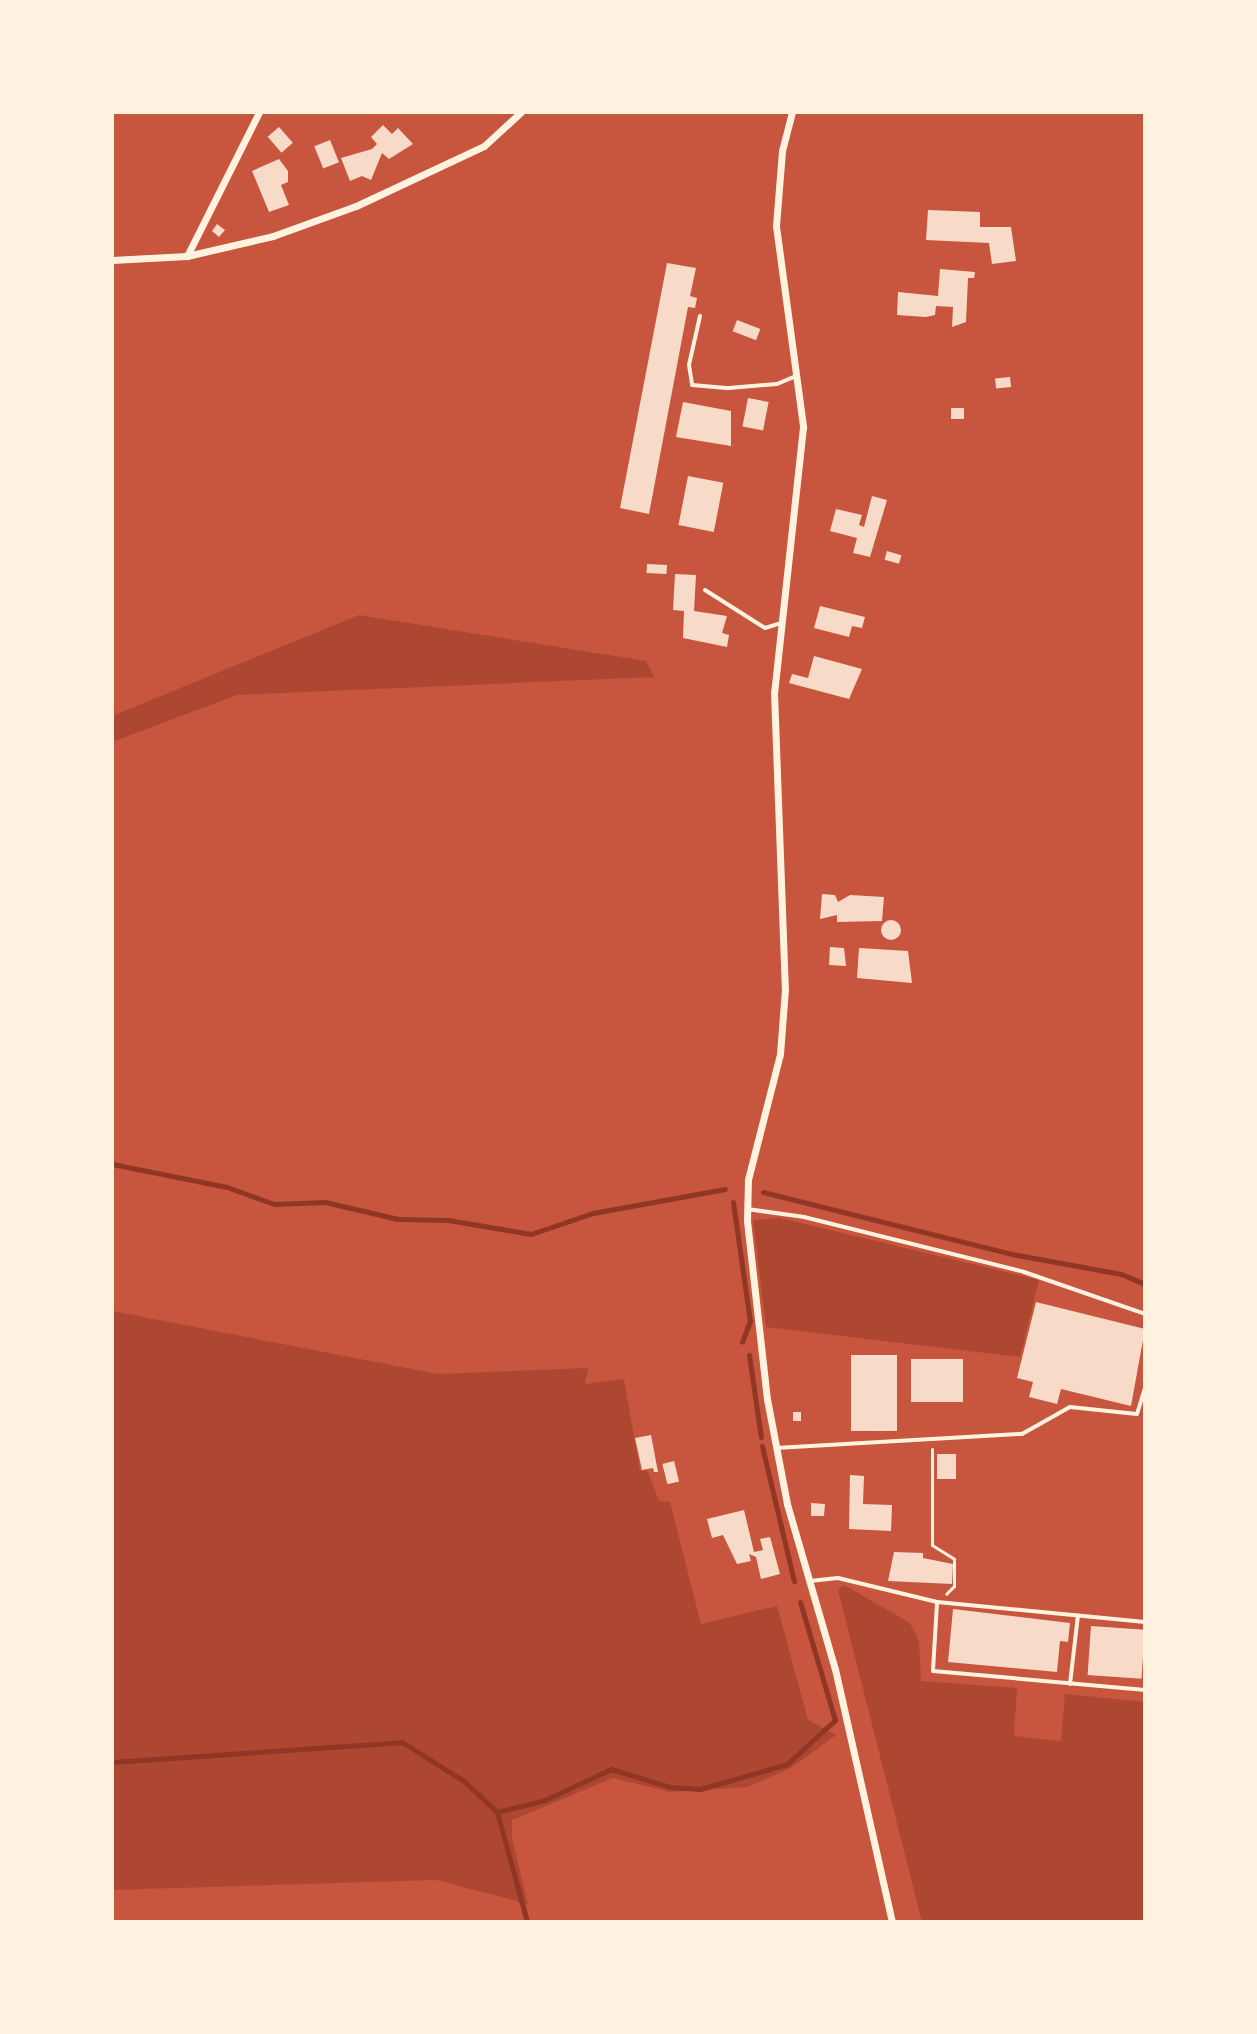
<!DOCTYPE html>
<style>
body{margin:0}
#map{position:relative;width:1257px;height:2034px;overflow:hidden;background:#c8553d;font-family:Bitter,serif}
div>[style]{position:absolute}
.green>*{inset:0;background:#ae4732}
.stream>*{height:5px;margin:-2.5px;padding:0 2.5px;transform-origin:2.5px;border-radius:2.5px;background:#8f3625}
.building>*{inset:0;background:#f7dbc8;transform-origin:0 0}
.round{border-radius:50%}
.path>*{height:3px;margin:-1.5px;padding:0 1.5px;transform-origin:1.5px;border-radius:1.5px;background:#fff3e0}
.service>*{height:4px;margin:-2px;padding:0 2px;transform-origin:2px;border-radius:2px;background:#fff3e0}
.minor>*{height:7px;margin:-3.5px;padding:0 3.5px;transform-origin:3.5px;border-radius:3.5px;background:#fff3e0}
span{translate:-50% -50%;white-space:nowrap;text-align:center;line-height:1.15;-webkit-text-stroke:8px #fff3e0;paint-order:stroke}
.frame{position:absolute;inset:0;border:114px solid #fff3e0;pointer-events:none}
</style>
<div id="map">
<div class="green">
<i style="clip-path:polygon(359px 615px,646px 661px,654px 677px,237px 695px,112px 742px,112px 716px)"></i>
<i style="clip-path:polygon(780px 1218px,1039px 1280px,1020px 1357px,766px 1327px,753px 1220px)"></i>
<i style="clip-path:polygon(112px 1311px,438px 1374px,588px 1368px,585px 1384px,624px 1379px,640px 1471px,647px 1470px,659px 1501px,670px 1502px,701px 1624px,777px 1606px,808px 1720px,836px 1735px,791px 1768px,747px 1787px,670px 1792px,613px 1778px,512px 1820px,512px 1839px,528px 1904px,436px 1880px,112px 1890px)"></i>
<i style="clip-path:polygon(844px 1585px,910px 1623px,919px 1641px,921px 1681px,1017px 1688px,1014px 1736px,1061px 1741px,1065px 1694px,1145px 1702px,1145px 1922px,922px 1922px,838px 1590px)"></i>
</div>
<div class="stream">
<i style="left:112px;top:1164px;width:117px;rotate:11.3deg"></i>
<i style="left:227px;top:1187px;width:50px;rotate:19.9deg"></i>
<i style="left:274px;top:1204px;width:51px;rotate:-2.2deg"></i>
<i style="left:325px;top:1202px;width:75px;rotate:13.1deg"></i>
<i style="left:398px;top:1219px;width:50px;rotate:1.1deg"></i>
<i style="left:448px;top:1220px;width:84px;rotate:9.6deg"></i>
<i style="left:531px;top:1234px;width:65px;rotate:-18.7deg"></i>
<i style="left:593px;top:1213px;width:134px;rotate:-10.3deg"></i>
<i style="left:763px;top:1192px;width:257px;rotate:14deg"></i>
<i style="left:1012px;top:1254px;width:111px;rotate:10.4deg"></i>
<i style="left:1121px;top:1274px;width:26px;rotate:23deg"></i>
<i style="left:733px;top:1202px;width:120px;rotate:81.9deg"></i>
<i style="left:750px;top:1321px;width:22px;rotate:111deg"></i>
<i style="left:749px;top:1355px;width:83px;rotate:81.7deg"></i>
<i style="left:762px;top:1446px;width:139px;rotate:76.7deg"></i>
<i style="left:112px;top:1762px;width:291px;rotate:-3.9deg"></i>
<i style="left:402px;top:1742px;width:73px;rotate:32.2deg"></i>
<i style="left:464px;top:1781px;width:45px;rotate:43.2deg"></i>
<i style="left:497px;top:1812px;width:114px;rotate:74.7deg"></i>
<i style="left:497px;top:1812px;width:49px;rotate:-14deg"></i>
<i style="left:545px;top:1800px;width:73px;rotate:-25.2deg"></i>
<i style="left:611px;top:1769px;width:62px;rotate:17deg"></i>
<i style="left:670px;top:1787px;width:30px;rotate:4deg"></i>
<i style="left:700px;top:1789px;width:91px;rotate:-16deg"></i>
<i style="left:787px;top:1764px;width:65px;rotate:-42.5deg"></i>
<i style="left:835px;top:1720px;width:123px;rotate:-106.5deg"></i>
</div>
<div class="building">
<i style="clip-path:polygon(383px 125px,392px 134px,398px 128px,413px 144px,389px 159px,382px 153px,371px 180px,362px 176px,350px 181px,341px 158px,372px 149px,377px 144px,371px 137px)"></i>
<i style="left:279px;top:127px;width:21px;height:15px;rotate:49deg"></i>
<i style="left:330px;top:140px;width:24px;height:17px;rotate:68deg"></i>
<i style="clip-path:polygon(279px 159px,288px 171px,288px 182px,281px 185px,289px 205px,269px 212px,252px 171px)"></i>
<i style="clip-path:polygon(928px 210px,980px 212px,980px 227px,1011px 227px,1016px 261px,992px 264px,989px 243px,926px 240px)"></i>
<i style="clip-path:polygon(217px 224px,225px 230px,219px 237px,212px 231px)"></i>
<i style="clip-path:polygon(667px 263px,696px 268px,690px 296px,697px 298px,695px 308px,688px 307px,649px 514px,620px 508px)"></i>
<i style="clip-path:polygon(940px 269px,975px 272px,974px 278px,968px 278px,966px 322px,952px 327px,953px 307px,936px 306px,935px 315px,926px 317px,897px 315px,898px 292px,938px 296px)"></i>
<i style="left:737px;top:320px;width:25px;height:12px;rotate:21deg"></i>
<i style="left:1010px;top:377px;width:10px;height:15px;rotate:84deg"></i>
<i style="left:748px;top:398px;width:21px;height:29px;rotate:11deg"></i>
<i style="clip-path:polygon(683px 402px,731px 411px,731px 446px,676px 437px)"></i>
<i style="left:951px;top:408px;width:13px;height:11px"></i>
<i style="left:688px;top:476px;width:36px;height:50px;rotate:11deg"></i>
<i style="clip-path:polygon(872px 496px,887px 500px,870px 557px,853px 553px,857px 538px,830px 531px,836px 509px,862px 515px,859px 525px,864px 527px)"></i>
<i style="left:887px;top:551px;width:15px;height:9px;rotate:16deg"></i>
<i style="left:647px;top:564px;width:20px;height:9px;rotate:3deg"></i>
<i style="clip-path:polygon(675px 574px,696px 575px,694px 611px,727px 616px,722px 633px,729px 635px,727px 647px,683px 638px,684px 611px,673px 610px)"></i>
<i style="clip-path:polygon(820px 606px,865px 617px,862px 628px,852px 626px,849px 637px,814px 628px)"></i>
<i style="clip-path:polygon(814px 656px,862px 669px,849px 699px,789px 683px,792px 674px,808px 678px)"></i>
<i style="clip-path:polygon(822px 894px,835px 895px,838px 902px,850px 895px,884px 897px,882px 921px,837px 922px,837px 915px,820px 919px)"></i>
<i class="round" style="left:881px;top:920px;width:20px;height:20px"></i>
<i style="clip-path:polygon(830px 947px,844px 948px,846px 966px,829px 965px)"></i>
<i style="clip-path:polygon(859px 948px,908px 951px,912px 983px,857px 978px)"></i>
<i style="clip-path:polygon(1036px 1302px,1145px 1329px,1131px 1406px,1061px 1389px,1057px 1404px,1029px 1397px,1033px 1382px,1017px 1378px)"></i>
<i style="left:851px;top:1355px;width:46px;height:76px"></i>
<i style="left:963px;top:1359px;width:43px;height:52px;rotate:90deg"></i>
<i style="left:793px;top:1412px;width:8px;height:9px"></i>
<i style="clip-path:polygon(651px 1435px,658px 1472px,654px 1472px,653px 1468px,642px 1470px,635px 1438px)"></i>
<i style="left:937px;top:1454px;width:19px;height:25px"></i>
<i style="left:674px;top:1461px;width:21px;height:12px;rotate:76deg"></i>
<i style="clip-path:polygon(850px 1475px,864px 1476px,863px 1504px,892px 1505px,891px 1531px,849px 1529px)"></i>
<i style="clip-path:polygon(811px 1503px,825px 1504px,824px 1516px,811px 1516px)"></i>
<i style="clip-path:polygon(744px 1510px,754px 1552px,763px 1550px,760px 1539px,770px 1537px,780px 1574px,761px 1579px,756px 1557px,749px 1554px,751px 1561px,737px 1564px,723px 1535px,712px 1538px,707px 1519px)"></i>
<i style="clip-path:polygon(894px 1552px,923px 1553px,923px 1558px,953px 1564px,952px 1584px,888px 1581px)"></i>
<i style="clip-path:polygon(953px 1609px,1070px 1623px,1068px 1642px,1060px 1641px,1057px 1672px,948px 1662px)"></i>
<i style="left:1091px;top:1626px;width:54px;height:49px;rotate:4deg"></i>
</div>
<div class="path">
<i style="left:932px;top:1449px;width:96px;rotate:90deg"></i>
<i style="left:932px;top:1545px;width:26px;rotate:32deg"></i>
<i style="left:954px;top:1559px;width:27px;rotate:90deg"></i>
<i style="left:954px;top:1586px;width:11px;rotate:135deg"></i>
</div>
<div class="service">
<i style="left:700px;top:316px;width:50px;rotate:102.7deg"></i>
<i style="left:689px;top:365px;width:20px;rotate:81deg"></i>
<i style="left:692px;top:385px;width:37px;rotate:5deg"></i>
<i style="left:729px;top:388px;width:48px;rotate:-4.8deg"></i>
<i style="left:777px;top:384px;width:21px;rotate:-23deg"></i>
<i style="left:705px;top:590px;width:71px;rotate:32.3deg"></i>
<i style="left:765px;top:628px;width:14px;rotate:-17deg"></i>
<i style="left:747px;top:1209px;width:58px;rotate:8deg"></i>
<i style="left:804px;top:1217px;width:227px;rotate:14deg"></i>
<i style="left:1024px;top:1272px;width:128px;rotate:19.1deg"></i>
<i style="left:776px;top:1448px;width:246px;rotate:-3.3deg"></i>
<i style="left:1022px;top:1434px;width:55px;rotate:-29.4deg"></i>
<i style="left:1070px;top:1407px;width:67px;rotate:6deg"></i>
<i style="left:1137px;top:1414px;width:28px;rotate:-73deg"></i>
<i style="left:810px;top:1581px;width:28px;rotate:-6deg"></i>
<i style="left:838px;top:1578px;width:102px;rotate:13.6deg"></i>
<i style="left:937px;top:1602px;width:209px;rotate:5.5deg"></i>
<i style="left:937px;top:1603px;width:68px;rotate:93.4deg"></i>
<i style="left:933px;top:1671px;width:213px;rotate:5.1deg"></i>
<i style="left:1070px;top:1684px;width:69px;rotate:-83.4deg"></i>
</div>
<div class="minor">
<i style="left:792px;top:112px;width:40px;rotate:104.4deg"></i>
<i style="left:782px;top:151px;width:75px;rotate:94.6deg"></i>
<i style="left:776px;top:226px;width:203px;rotate:82.3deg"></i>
<i style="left:803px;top:427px;width:267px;rotate:96.2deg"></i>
<i style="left:774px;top:692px;width:297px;rotate:87.9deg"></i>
<i style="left:785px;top:989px;width:65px;rotate:94.4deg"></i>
<i style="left:780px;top:1054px;width:130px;rotate:104.3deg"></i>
<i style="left:748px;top:1180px;width:41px;rotate:91.4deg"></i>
<i style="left:747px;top:1221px;width:179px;rotate:83.6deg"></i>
<i style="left:767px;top:1399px;width:107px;rotate:79.2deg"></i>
<i style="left:787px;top:1504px;width:172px;rotate:73.8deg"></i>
<i style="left:835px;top:1669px;width:259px;rotate:77.3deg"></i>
<i style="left:187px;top:256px;width:161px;rotate:-63.4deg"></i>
<i style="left:112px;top:260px;width:75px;rotate:-3.1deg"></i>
<i style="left:187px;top:256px;width:88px;rotate:-13.1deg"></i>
<i style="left:273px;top:236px;width:88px;rotate:-19.9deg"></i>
<i style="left:356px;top:206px;width:141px;rotate:-25.1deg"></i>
<i style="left:484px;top:146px;width:50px;rotate:-42.6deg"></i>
</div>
<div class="frame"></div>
</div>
